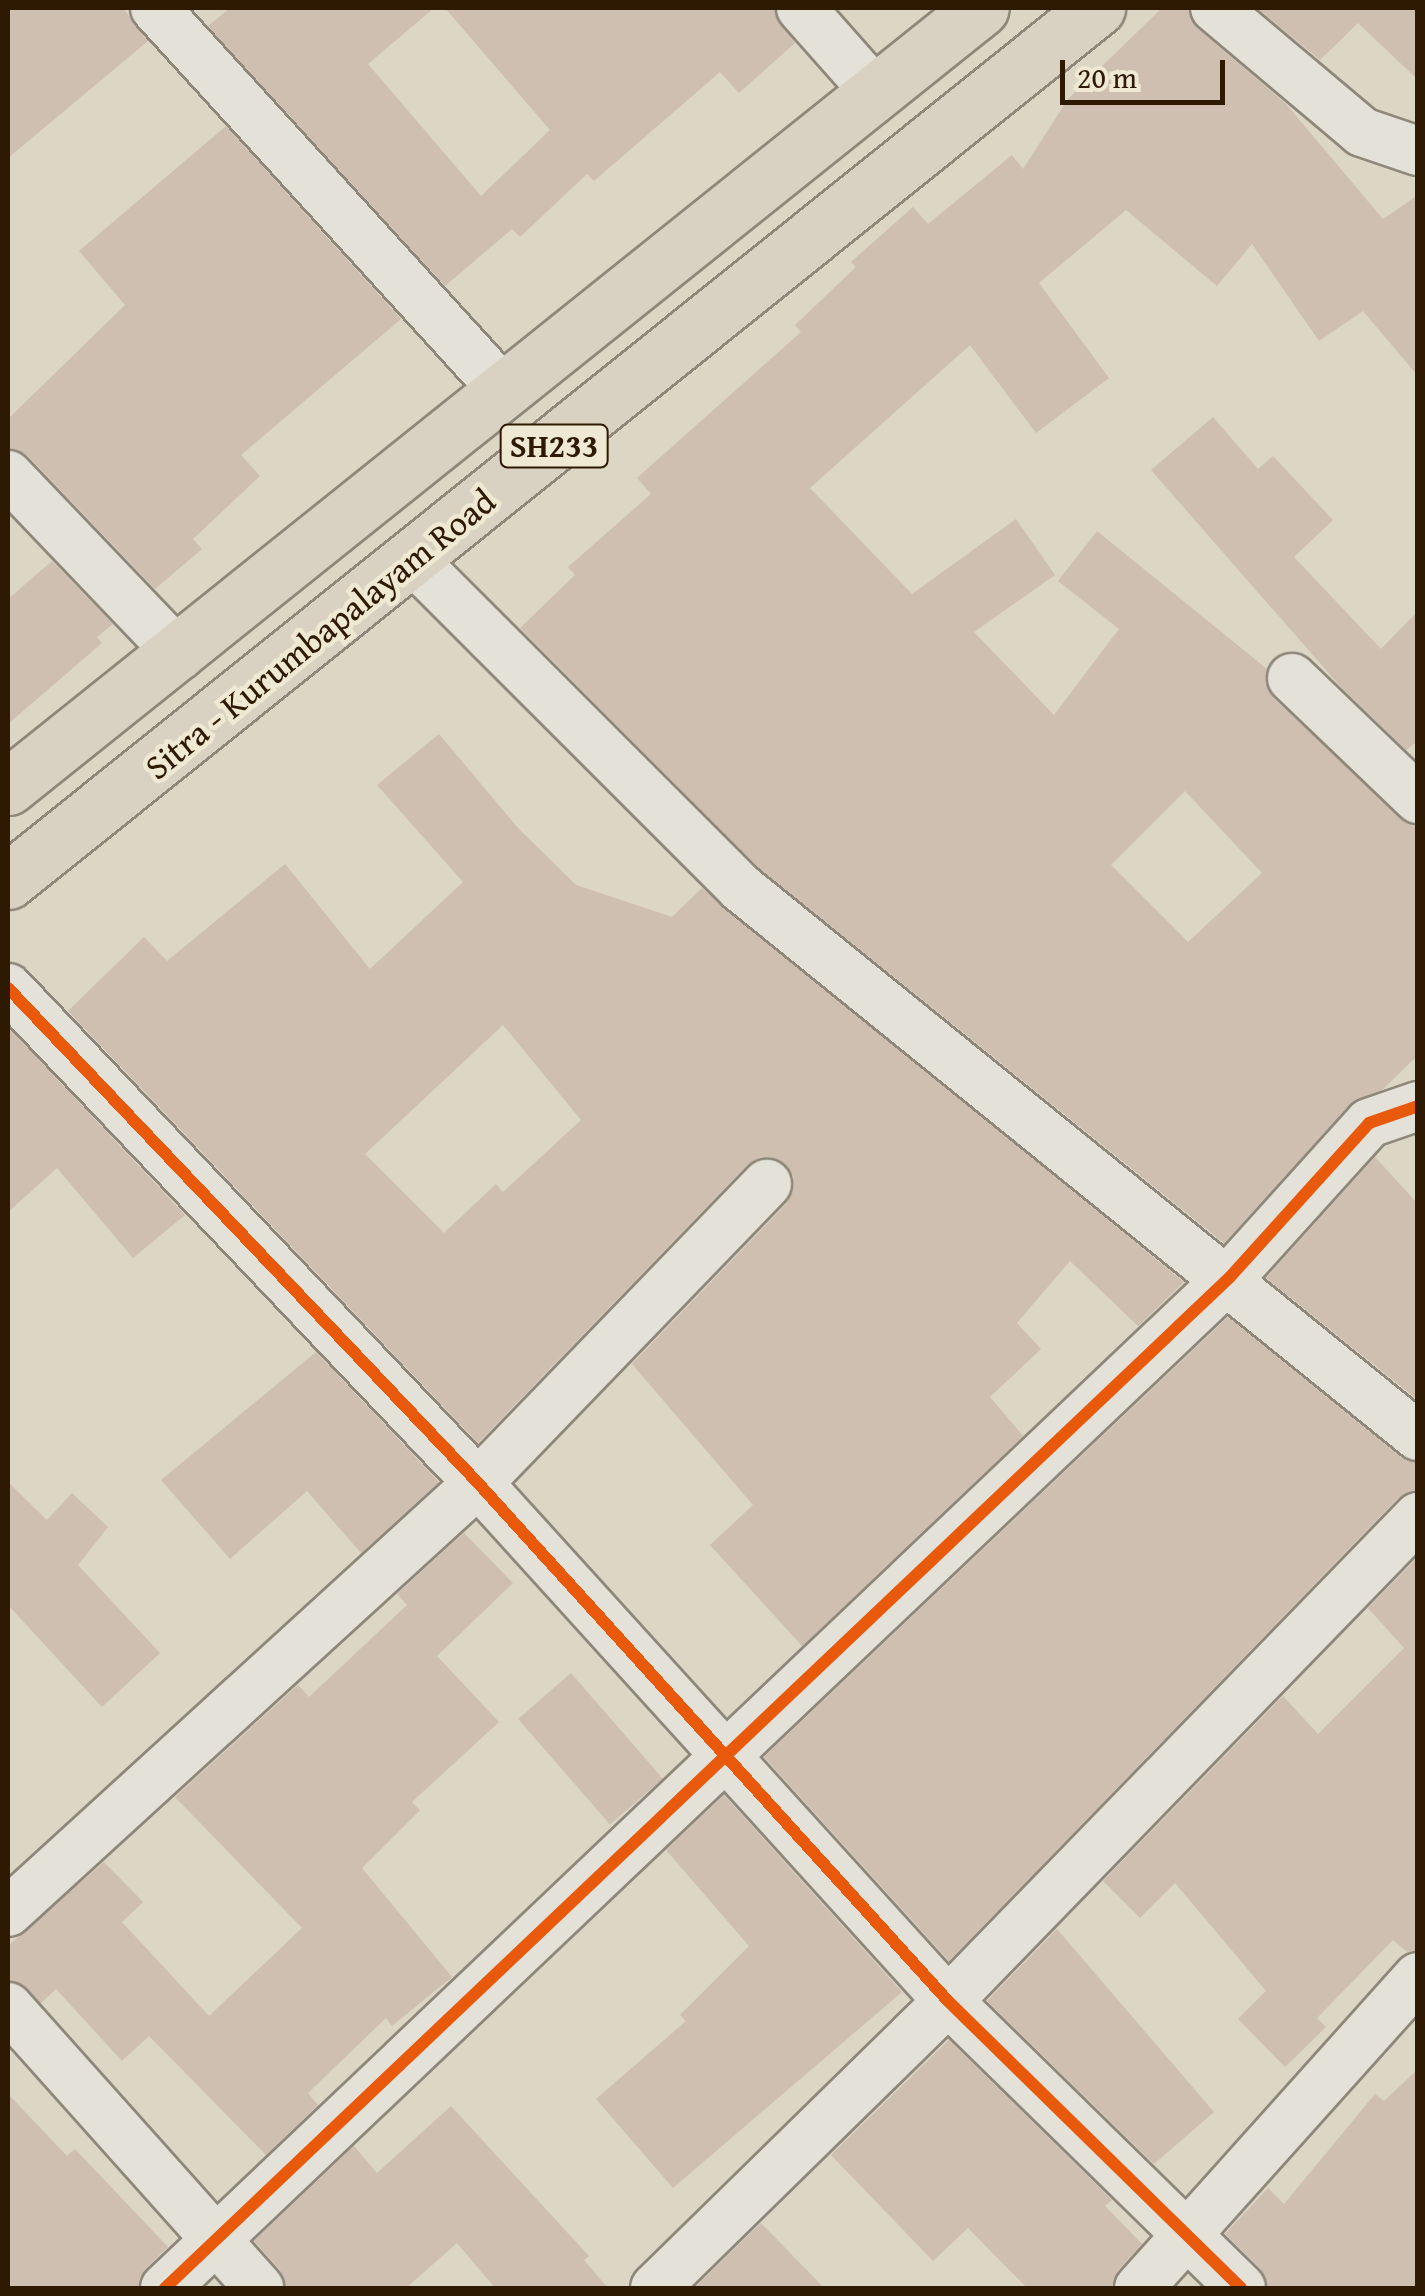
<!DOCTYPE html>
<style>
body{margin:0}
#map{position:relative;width:1425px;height:2296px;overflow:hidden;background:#dcd6c4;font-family:"Gentium Book Plus",serif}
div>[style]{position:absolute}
.building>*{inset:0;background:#cebfb1;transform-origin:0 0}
.roads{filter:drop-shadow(2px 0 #8e877a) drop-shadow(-2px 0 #8e877a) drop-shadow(0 2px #8e877a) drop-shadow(0 -2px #8e877a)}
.minor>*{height:48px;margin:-24px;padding:0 24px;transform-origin:24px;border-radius:24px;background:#e4e1d8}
.primary>*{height:55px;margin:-27.5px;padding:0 27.5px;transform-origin:27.5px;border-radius:27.5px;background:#d9d2c3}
.cycleway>*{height:12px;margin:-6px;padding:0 6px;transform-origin:6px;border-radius:6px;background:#e8590c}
span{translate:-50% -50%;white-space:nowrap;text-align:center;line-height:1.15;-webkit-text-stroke:9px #efe8d2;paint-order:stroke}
.shield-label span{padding:2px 8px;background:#efe8d2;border:2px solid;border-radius:8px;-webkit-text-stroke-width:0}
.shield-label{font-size:32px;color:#2e1a03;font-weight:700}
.street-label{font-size:35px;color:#2e1a03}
.frame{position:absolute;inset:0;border:10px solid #2e1a03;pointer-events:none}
.scale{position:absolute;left:1060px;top:60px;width:165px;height:45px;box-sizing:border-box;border:5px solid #2e1a03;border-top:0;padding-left:12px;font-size:30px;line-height:35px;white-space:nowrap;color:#2e1a03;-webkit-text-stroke:8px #efe8d2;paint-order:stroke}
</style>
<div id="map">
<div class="building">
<i style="clip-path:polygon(8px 8px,123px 8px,148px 41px,8px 158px)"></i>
<i style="clip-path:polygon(230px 8px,434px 8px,368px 64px,481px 196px,550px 130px,445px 8px,774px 8px,795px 43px,739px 93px,720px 72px,594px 181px,587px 174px,520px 237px,512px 229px,445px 286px,208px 26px)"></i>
<i style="clip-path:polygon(evenodd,1162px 8px,1188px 8px,1197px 28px,1286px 104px,1383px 219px,1418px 195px,1418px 376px,1363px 311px,1319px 341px,1252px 244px,1217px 286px,1126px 210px,1039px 283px,1109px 378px,1036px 433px,970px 345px,810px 488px,912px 594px,1016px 519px,1055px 575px,974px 632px,1054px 715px,1119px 629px,1058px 581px,1097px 531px,1267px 669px,1273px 698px,1418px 830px,1418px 1055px,1382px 1090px,1349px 1105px,1224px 1243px,759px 868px,520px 628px,575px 575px,568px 567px,651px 494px,637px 478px,801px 332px,795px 325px,856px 267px,851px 262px,913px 207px,928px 224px,1012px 155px,1023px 169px,1068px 99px,1162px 8px,1185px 791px,1262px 873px,1188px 942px,1111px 865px,1185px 791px)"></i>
<i style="clip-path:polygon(1257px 8px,1418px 8px,1418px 80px,1358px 23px,1320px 60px)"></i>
<i style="clip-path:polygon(226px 126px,401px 319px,241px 455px,260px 476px,193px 539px,202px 549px,155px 589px,28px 456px,8px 448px,8px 419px,125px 305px,79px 251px)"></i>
<i style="clip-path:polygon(1213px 417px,1258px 469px,1273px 456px,1333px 520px,1294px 557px,1381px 649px,1418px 611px,1418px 741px,1406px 750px,1339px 685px,1151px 470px)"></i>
<i style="clip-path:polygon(52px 561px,113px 624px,97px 637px,102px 643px,8px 724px,8px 599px)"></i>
<i style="clip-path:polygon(evenodd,439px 734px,518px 828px,576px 885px,672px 917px,702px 888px,1184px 1282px,1138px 1326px,1070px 1261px,1017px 1323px,1041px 1349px,990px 1397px,1023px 1436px,802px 1646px,710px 1545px,753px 1505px,632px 1364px,787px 1203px,794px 1177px,785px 1164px,760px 1157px,747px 1165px,478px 1443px,68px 1011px,144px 937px,167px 961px,285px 864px,370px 969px,463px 882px,377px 785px,439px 734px,503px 1025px,581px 1120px,503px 1192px,496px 1184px,444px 1233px,365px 1154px,503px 1025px)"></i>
<i style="clip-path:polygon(8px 1027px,185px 1215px,133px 1258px,57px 1168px,8px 1212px)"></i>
<i style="clip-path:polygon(1375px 1157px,1418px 1204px,1418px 1400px,1266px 1278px)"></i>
<i style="clip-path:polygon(1228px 1317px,1401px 1457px,1418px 1463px,1418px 1490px,1398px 1498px,949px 1961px,764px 1757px)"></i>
<i style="clip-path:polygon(316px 1352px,439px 1482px,361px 1553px,307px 1491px,230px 1559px,161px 1480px)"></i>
<i style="clip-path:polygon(8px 1482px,47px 1520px,72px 1493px,108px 1527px,78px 1565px,160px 1653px,102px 1707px,8px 1605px)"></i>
<i style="clip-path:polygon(464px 1533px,513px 1583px,437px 1656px,499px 1722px,412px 1802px,420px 1810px,362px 1868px,452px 1977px,392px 2026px,386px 2018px,308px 2093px,318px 2105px,266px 2155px,149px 2036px,122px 2061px,56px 1989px,41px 2003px,8px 1980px,8px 1946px,104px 1862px,143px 1902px,122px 1922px,209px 2016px,302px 1928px,175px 1797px,298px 1685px,309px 1697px,407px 1605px,397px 1594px)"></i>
<i style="clip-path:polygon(1418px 1557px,1418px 1950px,1407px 1952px,1393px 1940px,1317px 2018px,1326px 2027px,1285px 2067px,1238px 2019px,1266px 1991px,1175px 1883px,1140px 1918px,1103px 1881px,1283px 1696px,1318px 1734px,1404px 1648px,1368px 1608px)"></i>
<i style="left:571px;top:1673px;width:140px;height:70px;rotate:49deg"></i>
<i style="clip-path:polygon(724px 1795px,902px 1992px,673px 2188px,596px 2099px,686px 2021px,680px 2015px,749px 1946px,666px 1850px)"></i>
<i style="clip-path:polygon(1057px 1929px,1214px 2112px,1154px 2164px,987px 2001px)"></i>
<i style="clip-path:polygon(949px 2040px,1112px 2200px,1105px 2206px,1142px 2244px,1118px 2270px,1112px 2288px,1027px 2288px,968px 2228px,933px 2261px,831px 2155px)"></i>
<i style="clip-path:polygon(1418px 2069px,1418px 2288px,1268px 2288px,1260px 2268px,1225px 2234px,1268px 2188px,1284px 2204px,1375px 2094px,1384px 2101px)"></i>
<i style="clip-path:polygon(8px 2094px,67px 2156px,75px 2149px,168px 2247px,145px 2269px,138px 2288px,8px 2288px)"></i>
<i style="clip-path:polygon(451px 2106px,589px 2256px,584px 2260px,608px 2288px,495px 2288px,457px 2243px,406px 2288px,286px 2288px,280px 2270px,254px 2241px,354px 2146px,377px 2173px)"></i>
<i style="clip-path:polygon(761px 2223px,824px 2288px,694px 2288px)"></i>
</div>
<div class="roads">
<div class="minor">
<i style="left:155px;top:8px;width:518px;rotate:47.66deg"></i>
<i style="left:801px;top:8px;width:116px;rotate:48.5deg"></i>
<i style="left:1215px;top:8px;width:192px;rotate:40.1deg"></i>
<i style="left:1362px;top:132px;width:59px;rotate:18.7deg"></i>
<i style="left:8px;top:475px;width:249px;rotate:46.3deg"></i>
<i style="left:413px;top:560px;width:464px;rotate:45deg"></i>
<i style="left:741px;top:888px;width:871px;rotate:38.99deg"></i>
<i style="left:1292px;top:678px;width:175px;rotate:43.8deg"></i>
<i style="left:8px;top:988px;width:683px;rotate:46.48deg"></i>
<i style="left:478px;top:1483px;width:699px;rotate:47.78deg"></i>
<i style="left:948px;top:2001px;width:410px;rotate:44.4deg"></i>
<i style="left:8px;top:1912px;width:636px;rotate:-42.39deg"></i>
<i style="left:478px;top:1483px;width:416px;rotate:-46deg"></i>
<i style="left:8px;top:2007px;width:377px;rotate:48.2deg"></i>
<i style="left:165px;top:2288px;width:1468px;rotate:-43.51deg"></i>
<i style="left:1230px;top:1277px;width:207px;rotate:-47.9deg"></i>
<i style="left:1369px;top:1123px;width:52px;rotate:-19.1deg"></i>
<i style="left:655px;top:2288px;width:410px;rotate:-44.4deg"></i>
<i style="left:948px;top:2001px;width:675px;rotate:-45.84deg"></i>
<i style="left:1139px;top:2288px;width:418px;rotate:-48.1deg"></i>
</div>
<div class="primary">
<i style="left:8px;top:787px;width:1246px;rotate:-38.68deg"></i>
<i style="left:8px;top:881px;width:1396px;rotate:-38.72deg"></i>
</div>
</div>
<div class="cycleway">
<i style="left:8px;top:988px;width:683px;rotate:46.48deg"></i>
<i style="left:478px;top:1483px;width:699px;rotate:47.78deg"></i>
<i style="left:948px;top:2001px;width:410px;rotate:44.4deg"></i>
<i style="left:165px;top:2288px;width:1468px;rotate:-43.51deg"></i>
<i style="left:1230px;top:1277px;width:207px;rotate:-47.9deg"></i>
<i style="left:1369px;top:1123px;width:52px;rotate:-19.1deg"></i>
</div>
<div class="shield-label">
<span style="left:554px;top:446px">SH233</span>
</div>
<div class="street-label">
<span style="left:320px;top:634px;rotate:-39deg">Sitra - Kurumbapalayam Road</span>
</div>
<div class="frame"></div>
<div class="scale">20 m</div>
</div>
